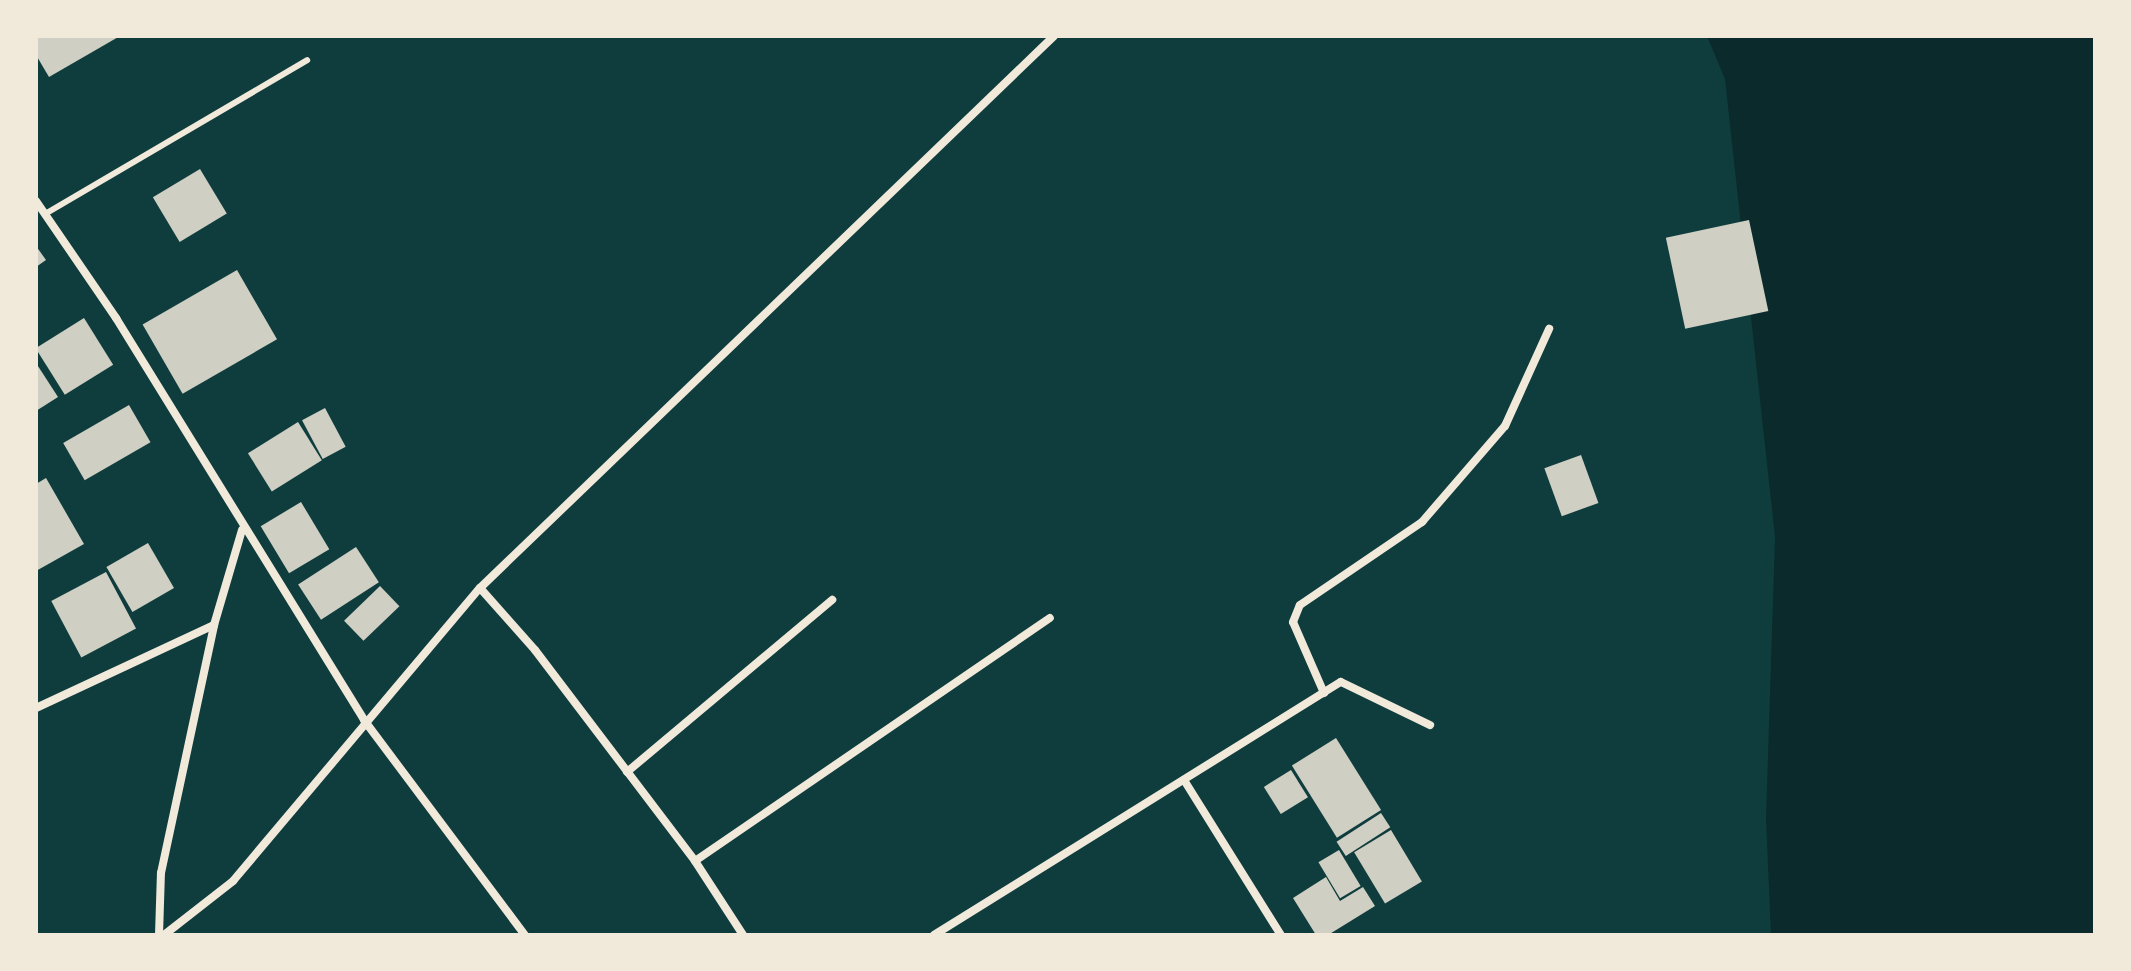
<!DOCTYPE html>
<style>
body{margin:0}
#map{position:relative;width:2131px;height:971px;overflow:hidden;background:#0f3d3e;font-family:"Asap Condensed",sans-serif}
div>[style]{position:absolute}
.water>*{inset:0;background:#0a2a2b}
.building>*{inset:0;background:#cfcfc3;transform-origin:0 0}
.service>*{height:6px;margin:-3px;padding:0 3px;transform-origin:3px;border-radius:3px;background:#f1e9da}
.minor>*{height:8px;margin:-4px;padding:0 4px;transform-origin:4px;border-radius:4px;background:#f1e9da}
span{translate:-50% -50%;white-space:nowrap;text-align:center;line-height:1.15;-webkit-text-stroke:6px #f1e9da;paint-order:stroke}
.frame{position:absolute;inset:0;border:38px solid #f1e9da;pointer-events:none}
</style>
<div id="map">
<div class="water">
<i style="clip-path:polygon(1707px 36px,2095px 36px,2095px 935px,1771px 935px,1766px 819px,1775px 537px,1725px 79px)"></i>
</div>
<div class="building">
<i style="clip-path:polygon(36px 36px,120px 36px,49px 77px,36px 55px)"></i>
<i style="left:200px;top:169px;width:52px;height:55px;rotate:59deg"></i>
<i style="left:1749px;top:220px;width:93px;height:85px;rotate:78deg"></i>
<i style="clip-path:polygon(36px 246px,46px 260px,36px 267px)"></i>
<i style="left:237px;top:270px;width:80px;height:109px;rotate:60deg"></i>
<i style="left:84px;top:318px;width:55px;height:57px;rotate:58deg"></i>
<i style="clip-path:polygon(36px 363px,58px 397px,36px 411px)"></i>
<i style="left:129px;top:405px;width:43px;height:76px;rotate:60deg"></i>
<i style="left:325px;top:408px;width:44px;height:26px;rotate:62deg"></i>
<i style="left:298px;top:422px;width:45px;height:59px;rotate:58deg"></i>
<i style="left:1581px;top:455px;width:51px;height:39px;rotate:70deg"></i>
<i style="clip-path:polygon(46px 478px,84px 544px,36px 571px,36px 484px)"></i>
<i style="left:301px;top:502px;width:55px;height:47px;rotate:59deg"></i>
<i style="left:148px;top:543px;width:52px;height:48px;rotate:60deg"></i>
<i style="left:356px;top:547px;width:42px;height:69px;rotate:57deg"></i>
<i style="left:106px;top:572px;width:64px;height:62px;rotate:62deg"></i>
<i style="left:380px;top:586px;width:28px;height:50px;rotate:46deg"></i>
<i style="left:1336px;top:738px;width:85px;height:52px;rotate:58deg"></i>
<i style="left:1291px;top:770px;width:32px;height:32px;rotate:58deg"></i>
<i style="left:1381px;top:813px;width:17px;height:53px;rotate:57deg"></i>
<i style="left:1391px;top:830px;width:60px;height:43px;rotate:59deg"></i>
<i style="left:1339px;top:850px;width:42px;height:24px;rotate:59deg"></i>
<i style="clip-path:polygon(1326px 877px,1340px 901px,1363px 887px,1375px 906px,1328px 935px,1316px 935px,1293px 898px)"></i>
</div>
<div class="service">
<i style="left:45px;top:214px;width:304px;rotate:-30.4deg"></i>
</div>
<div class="minor">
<i style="left:36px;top:201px;width:142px;rotate:55.6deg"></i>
<i style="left:116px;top:318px;width:472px;rotate:58.3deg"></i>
<i style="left:364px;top:720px;width:269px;rotate:53.2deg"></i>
<i style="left:480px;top:588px;width:83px;rotate:48.4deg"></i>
<i style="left:535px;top:650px;width:265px;rotate:52.8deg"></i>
<i style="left:695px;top:861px;width:88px;rotate:57deg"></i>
<i style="left:1324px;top:693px;width:77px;rotate:-113.6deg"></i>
<i style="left:1293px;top:622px;width:18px;rotate:-68deg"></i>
<i style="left:1300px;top:605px;width:148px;rotate:-34.2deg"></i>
<i style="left:1422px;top:522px;width:127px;rotate:-49.2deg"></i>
<i style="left:1505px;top:426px;width:107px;rotate:-65.6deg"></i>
<i style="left:36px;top:708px;width:196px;rotate:-25deg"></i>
<i style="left:627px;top:772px;width:268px;rotate:-40deg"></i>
<i style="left:1184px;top:780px;width:183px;rotate:58deg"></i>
<i style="left:695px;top:861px;width:430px;rotate:-34.4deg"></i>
<i style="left:159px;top:935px;width:62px;rotate:-88.2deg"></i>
<i style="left:161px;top:873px;width:254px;rotate:-77.9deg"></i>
<i style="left:214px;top:625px;width:99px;rotate:-73.6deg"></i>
<i style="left:164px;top:935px;width:88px;rotate:-38deg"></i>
<i style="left:233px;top:881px;width:383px;rotate:-49.9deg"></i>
<i style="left:480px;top:588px;width:796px;rotate:-43.88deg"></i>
<i style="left:934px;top:935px;width:479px;rotate:-31.9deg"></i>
<i style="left:1341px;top:682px;width:99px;rotate:25.8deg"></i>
</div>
<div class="frame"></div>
</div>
